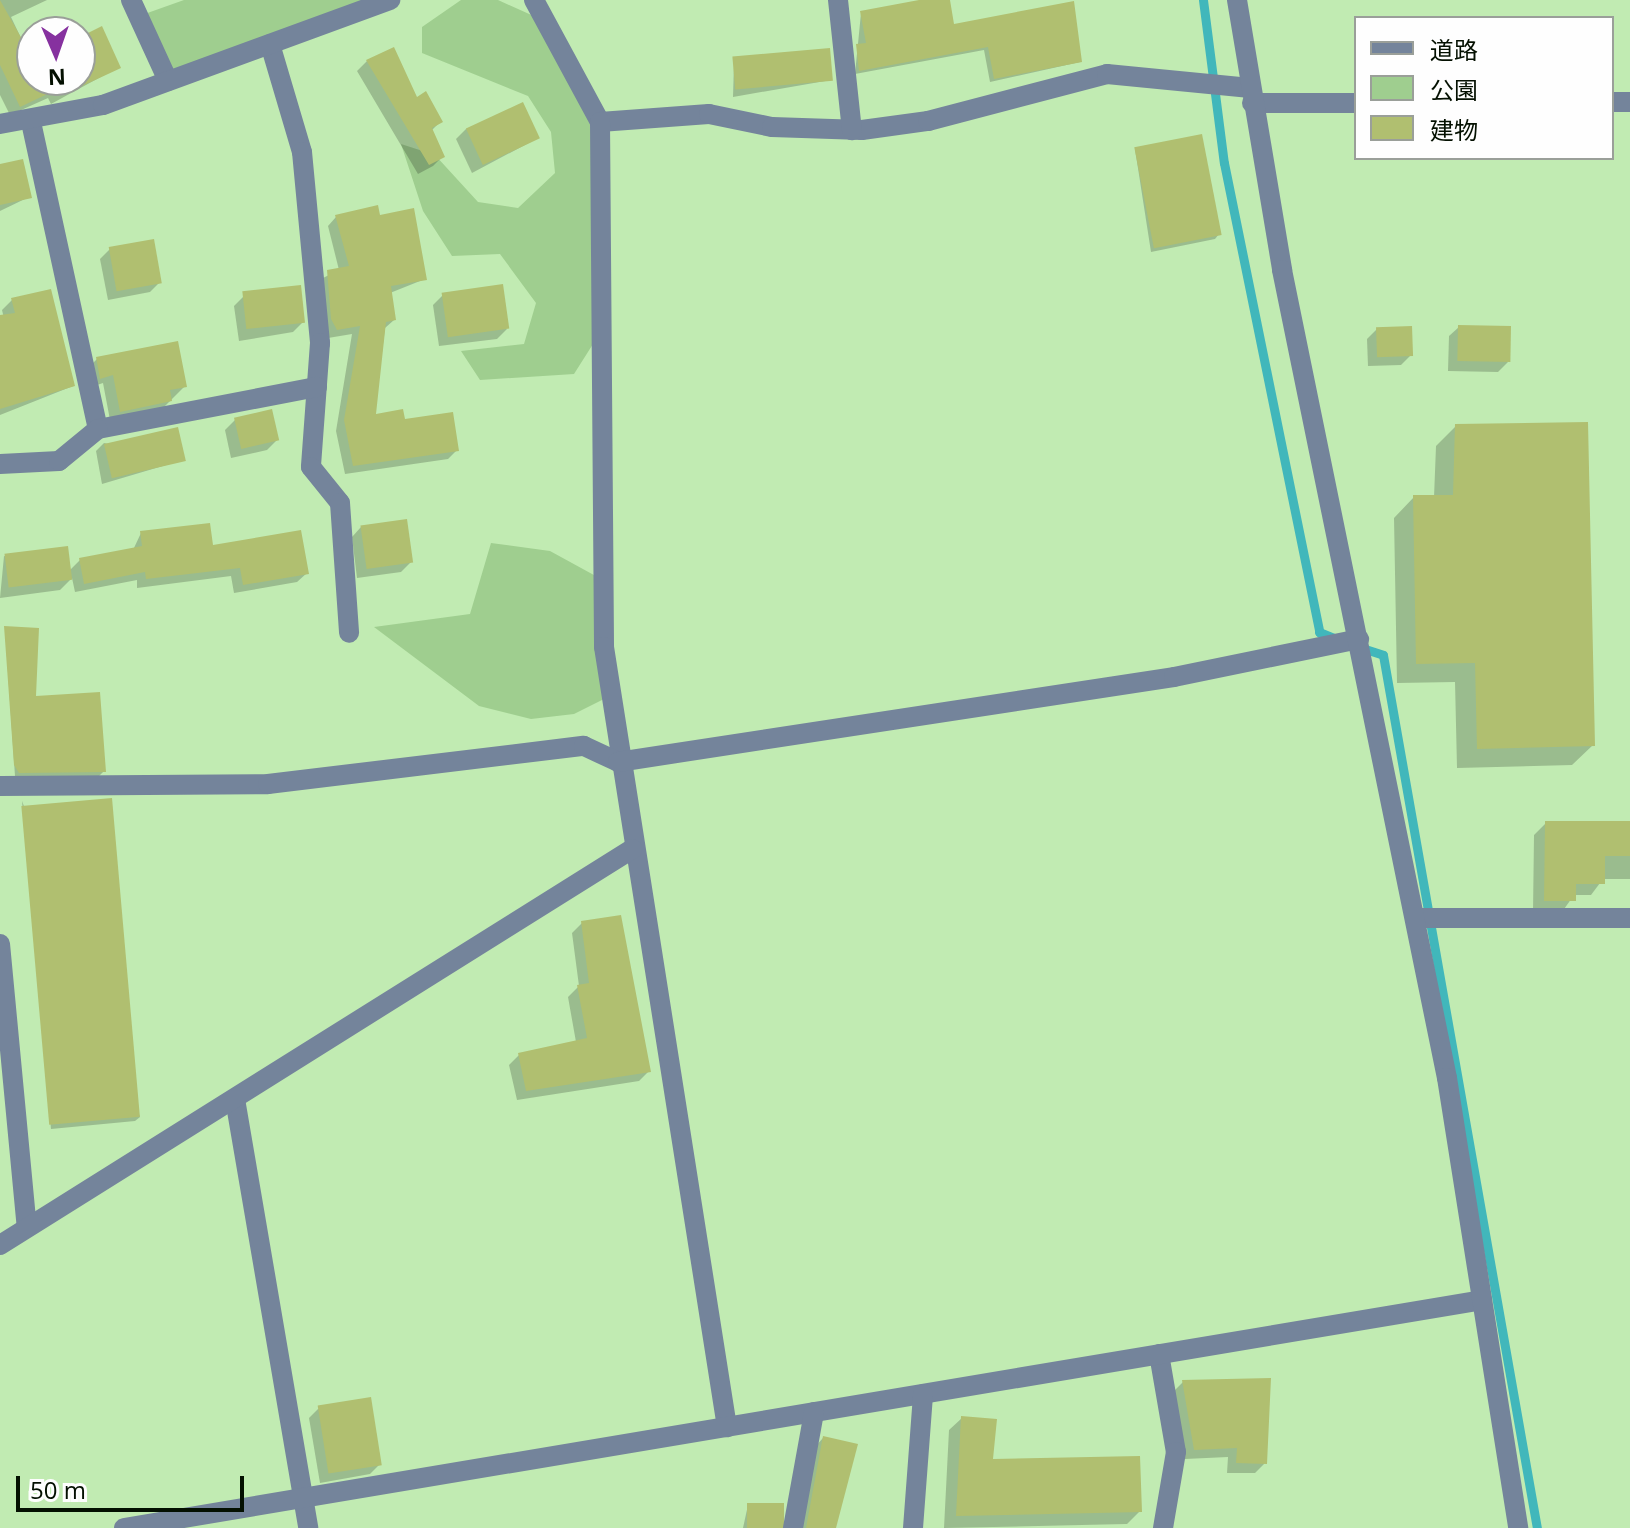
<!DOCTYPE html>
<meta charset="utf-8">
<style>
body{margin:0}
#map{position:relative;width:1630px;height:1528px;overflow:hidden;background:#c1ebb2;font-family:"Open Sans","Noto Sans JP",sans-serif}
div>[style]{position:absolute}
.green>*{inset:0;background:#9fce8f}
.shadow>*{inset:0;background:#0003}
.stream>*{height:9px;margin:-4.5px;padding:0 4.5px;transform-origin:4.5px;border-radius:4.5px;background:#41b7bb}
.building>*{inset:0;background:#b0bf70;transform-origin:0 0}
.minor>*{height:20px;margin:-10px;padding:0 10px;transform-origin:10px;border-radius:10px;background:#74849b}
.tertiary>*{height:20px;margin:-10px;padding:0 10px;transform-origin:10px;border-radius:10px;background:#74849b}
span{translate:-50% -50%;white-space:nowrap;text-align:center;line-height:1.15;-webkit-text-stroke:6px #fefefe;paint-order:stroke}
.legend{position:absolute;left:1354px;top:16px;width:260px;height:144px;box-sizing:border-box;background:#fefefe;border:2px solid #9a9f99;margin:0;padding:10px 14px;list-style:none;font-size:24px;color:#041001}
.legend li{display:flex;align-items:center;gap:16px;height:40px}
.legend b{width:40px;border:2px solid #9a9f99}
.north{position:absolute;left:16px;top:16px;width:80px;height:80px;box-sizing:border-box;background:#fefefe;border:2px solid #9a9f99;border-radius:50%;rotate:178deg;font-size:22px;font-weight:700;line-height:32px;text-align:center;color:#041001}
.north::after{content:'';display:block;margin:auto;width:28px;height:36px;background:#86319f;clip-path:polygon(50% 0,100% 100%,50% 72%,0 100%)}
.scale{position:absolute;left:16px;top:1476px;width:228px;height:36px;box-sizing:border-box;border:4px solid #041001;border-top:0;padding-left:10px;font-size:24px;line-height:28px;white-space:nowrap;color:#041001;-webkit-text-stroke:6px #fefefe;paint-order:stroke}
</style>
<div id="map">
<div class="green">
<i style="clip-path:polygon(184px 0,390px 0,168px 81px,139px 16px)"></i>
<i style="clip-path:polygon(461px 0,498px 0,547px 22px,600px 122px,600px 333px,574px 374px,480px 380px,461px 351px,524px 344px,536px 303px,500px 254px,452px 256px,423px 211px,401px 144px,435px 155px,478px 202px,518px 208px,555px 173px,551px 132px,528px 96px,422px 53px,422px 27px)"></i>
<i style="clip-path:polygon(491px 543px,550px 551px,603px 580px,610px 696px,574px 714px,531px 719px,479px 706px,374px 627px,470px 614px)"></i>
</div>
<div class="shadow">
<i style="clip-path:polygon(0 0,47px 0,11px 17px,32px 61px,32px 80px,80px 80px,80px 39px,119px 67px,51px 104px,48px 98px,10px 115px,0 95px)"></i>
<i style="clip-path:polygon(930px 0,948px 0,952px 26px,1080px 62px,990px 82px,984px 50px,855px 74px,861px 13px)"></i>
<i style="clip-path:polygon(367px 61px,441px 121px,431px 131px,443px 156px,433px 166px,418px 174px,357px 71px)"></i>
<i style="clip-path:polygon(734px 63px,831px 80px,733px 97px)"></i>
<i style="clip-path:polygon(466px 129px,538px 138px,472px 173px,456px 139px)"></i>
<i style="clip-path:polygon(1135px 149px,1219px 234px,1215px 239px,1151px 252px)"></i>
<i style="clip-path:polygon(0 166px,29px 197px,0 211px)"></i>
<i style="clip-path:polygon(336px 217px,379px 217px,425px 279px,390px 293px,394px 320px,385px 328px,374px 417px,404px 422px,457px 450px,448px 459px,345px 474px,336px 431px,352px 334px,328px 338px,319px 280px,339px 270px,328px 226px)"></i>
<i style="clip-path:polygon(110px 249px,160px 282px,150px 292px,108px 300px,100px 259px)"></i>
<i style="clip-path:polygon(443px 295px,507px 329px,497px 339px,439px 346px,433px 305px)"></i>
<i style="clip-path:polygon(244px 296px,303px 322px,293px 332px,239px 341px,234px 306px)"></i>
<i style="clip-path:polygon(12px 300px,73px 386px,0 415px,0 377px,17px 373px,2px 310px)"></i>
<i style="clip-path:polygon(1459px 327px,1508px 362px,1498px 372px,1448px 371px,1449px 336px)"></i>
<i style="clip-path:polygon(1377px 329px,1411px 355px,1401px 365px,1368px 366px,1367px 339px)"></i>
<i style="clip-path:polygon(97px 359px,185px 386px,160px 411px,110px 420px,103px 383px,91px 387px,87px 369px)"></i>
<i style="clip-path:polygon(235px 420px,277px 440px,267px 450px,231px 458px,225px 430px)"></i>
<i style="clip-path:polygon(1456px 426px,1593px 745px,1572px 765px,1457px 768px,1455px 682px,1397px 683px,1394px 518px,1414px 497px,1434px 497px,1436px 446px)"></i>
<i style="clip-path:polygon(104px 443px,183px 460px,102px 484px,96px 451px)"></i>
<i style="clip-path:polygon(361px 527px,411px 562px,401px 572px,357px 578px,352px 537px)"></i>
<i style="clip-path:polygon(141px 533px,307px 573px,297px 582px,234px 593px,231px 576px,137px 588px,137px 580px,75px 592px,72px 578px,60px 590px,0 598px,4px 556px,69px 571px,80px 560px,133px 550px)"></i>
<i style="clip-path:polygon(5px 628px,34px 698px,104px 771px,99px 776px,15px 776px)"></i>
<i style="clip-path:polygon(22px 801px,140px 1117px,135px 1121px,51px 1129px)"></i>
<i style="clip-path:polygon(1630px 821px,1630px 879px,1603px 879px,1591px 895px,1574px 895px,1562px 912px,1533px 912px,1534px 835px,1546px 823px)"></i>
<i style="clip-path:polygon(582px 923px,649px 1071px,639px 1081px,517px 1100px,509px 1065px,519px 1055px,576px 1042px,568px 997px,579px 986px,572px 933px)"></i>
<i style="clip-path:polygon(1183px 1382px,1265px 1463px,1255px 1473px,1227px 1473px,1228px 1457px,1185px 1459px,1173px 1392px)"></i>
<i style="clip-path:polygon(319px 1408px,380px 1464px,370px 1474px,320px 1483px,309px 1418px)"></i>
<i style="clip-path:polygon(962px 1418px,991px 1462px,1140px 1511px,1127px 1524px,944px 1528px,949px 1430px)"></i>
<i style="clip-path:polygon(823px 1438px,836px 1528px,799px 1528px,814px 1448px)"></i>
<i style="clip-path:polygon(748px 1505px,779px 1528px,743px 1528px)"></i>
</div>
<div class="stream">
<i style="left:1203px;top:0;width:164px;rotate:82.7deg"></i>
<i style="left:1224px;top:163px;width:479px;rotate:78.5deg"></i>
<i style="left:1319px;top:632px;width:18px;rotate:22deg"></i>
<i style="left:1362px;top:648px;width:22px;rotate:18deg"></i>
<i style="left:1383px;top:655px;width:886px;rotate:80deg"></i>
</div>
<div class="building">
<i style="clip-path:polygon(0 0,32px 57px,32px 80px,77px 80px,20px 107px,0 65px)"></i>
<i style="clip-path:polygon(919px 0,950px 0,954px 24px,1074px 1px,1082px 62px,994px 79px,988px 47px,859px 71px,856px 44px,866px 43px,860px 11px)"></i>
<i style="clip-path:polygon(102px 26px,121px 68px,80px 87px,80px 37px)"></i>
<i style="clip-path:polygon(394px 47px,417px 97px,426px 91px,443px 122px,432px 128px,445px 157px,429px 165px,366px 60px)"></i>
<i style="left:830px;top:48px;width:33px;height:98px;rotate:85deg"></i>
<i style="left:523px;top:102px;width:40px;height:63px;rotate:65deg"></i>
<i style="left:1202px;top:134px;width:103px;height:69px;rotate:79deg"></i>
<i style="clip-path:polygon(23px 159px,32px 198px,0 205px,0 164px)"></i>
<i style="clip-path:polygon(378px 205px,380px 215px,414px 208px,427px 280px,391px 286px,396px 320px,386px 322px,376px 414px,403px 409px,405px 419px,453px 412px,459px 451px,353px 466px,344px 420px,360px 326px,337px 330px,331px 319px,327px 270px,349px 266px,335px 215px)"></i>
<i style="left:154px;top:239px;width:45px;height:46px;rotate:80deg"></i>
<i style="left:503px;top:284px;width:45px;height:62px;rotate:82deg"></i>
<i style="left:301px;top:285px;width:38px;height:59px;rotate:84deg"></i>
<i style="clip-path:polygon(51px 289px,75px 386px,0 409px,0 315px,15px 313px,11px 298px)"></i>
<i style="left:1458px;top:325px;width:53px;height:36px;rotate:1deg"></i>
<i style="left:1412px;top:326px;width:30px;height:36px;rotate:88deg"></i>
<i style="clip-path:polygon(178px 341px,187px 387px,170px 390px,172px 401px,120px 412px,113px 375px,100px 379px,96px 357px)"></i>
<i style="left:272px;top:409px;width:32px;height:39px;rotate:77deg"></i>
<i style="clip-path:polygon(1588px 422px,1595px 746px,1477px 749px,1475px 663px,1416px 664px,1413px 495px,1453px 495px,1455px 424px)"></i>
<i style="left:178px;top:427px;width:35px;height:76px;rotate:77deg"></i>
<i style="left:407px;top:519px;width:44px;height:47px;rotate:82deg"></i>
<i style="clip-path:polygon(210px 523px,213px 545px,301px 530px,309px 574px,243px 585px,240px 568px,146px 579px,145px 572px,84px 584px,79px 558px,142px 546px,140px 531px)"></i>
<i style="left:68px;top:546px;width:34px;height:64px;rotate:83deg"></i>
<i style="clip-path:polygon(4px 626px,39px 628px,36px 696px,100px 692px,106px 772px,19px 773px,14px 765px)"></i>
<i style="left:112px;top:798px;width:320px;height:91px;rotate:85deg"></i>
<i style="clip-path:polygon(1545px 821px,1630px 821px,1630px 856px,1605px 856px,1605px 884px,1576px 884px,1576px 901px,1544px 901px)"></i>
<i style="clip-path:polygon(621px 915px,651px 1072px,526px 1091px,518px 1053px,587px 1038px,577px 985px,589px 983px,581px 921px)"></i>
<i style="clip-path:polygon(1271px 1378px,1267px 1464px,1236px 1463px,1237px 1448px,1194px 1450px,1182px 1380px)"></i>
<i style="left:371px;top:1397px;width:69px;height:54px;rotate:81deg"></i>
<i style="clip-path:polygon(961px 1416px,997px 1419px,993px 1459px,1140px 1456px,1142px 1512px,956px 1516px)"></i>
<i style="clip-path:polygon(823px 1436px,858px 1444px,836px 1528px,806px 1528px)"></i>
<i style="left:747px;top:1503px;width:37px;height:25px"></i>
</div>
<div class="minor">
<i style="left:131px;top:0;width:89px;rotate:65.4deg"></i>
<i style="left:534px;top:0;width:139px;rotate:61.6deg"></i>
<i style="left:600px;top:122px;width:109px;rotate:-4.2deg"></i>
<i style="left:709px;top:114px;width:64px;rotate:11.7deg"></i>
<i style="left:772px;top:127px;width:90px;rotate:1.9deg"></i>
<i style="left:862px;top:130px;width:67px;rotate:-7.8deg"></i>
<i style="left:928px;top:121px;width:185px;rotate:-14.7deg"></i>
<i style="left:1107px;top:74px;width:144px;rotate:5.6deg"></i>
<i style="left:838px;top:0;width:131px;rotate:83.9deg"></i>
<i style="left:270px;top:44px;width:113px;rotate:73.5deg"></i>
<i style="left:302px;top:152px;width:192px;rotate:84.6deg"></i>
<i style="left:320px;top:343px;width:124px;rotate:94.2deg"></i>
<i style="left:311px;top:467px;width:46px;rotate:51.1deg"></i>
<i style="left:340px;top:503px;width:130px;rotate:86deg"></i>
<i style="left:1612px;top:102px;width:18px"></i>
<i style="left:1252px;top:103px;width:104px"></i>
<i style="left:31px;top:122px;width:314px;rotate:77.7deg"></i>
<i style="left:98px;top:429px;width:223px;rotate:-10.9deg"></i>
<i style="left:600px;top:122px;width:525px;rotate:89.56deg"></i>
<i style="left:604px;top:647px;width:790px;rotate:81.04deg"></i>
<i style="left:0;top:464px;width:59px;rotate:-2.9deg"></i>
<i style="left:59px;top:461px;width:50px;rotate:-39.4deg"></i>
<i style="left:0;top:786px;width:268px;rotate:-0.4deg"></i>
<i style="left:268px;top:784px;width:318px;rotate:-6.9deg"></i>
<i style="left:584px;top:746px;width:38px;rotate:25deg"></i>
<i style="left:618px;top:762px;width:562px;rotate:-8.69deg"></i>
<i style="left:1174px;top:677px;width:189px;rotate:-11.6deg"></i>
<i style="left:1417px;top:918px;width:213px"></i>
<i style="left:0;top:944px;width:285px;rotate:84.6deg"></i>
<i style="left:235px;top:1099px;width:435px;rotate:80.3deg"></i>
<i style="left:0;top:1245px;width:746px;rotate:-32.07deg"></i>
<i style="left:1159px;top:1354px;width:99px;rotate:80.2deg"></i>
<i style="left:1176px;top:1452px;width:77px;rotate:99.7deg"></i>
<i style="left:124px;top:1528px;width:1377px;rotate:-9.53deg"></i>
<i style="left:793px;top:1528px;width:118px;rotate:-79.7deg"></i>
<i style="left:913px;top:1528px;width:134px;rotate:-85.7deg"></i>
</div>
<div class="tertiary">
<i style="left:1237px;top:0;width:274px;rotate:80.5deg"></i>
<i style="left:1282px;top:270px;width:825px;rotate:78.46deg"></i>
<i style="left:1447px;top:1078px;width:456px;rotate:81deg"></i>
<i style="left:0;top:124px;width:105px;rotate:-10.5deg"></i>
<i style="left:103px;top:105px;width:306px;rotate:-20.1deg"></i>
</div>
<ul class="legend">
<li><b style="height:10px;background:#74849b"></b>道路</li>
<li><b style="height:22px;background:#9fce8f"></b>公園</li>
<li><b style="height:22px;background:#b0bf70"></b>建物</li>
</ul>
<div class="north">N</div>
<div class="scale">50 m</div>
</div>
